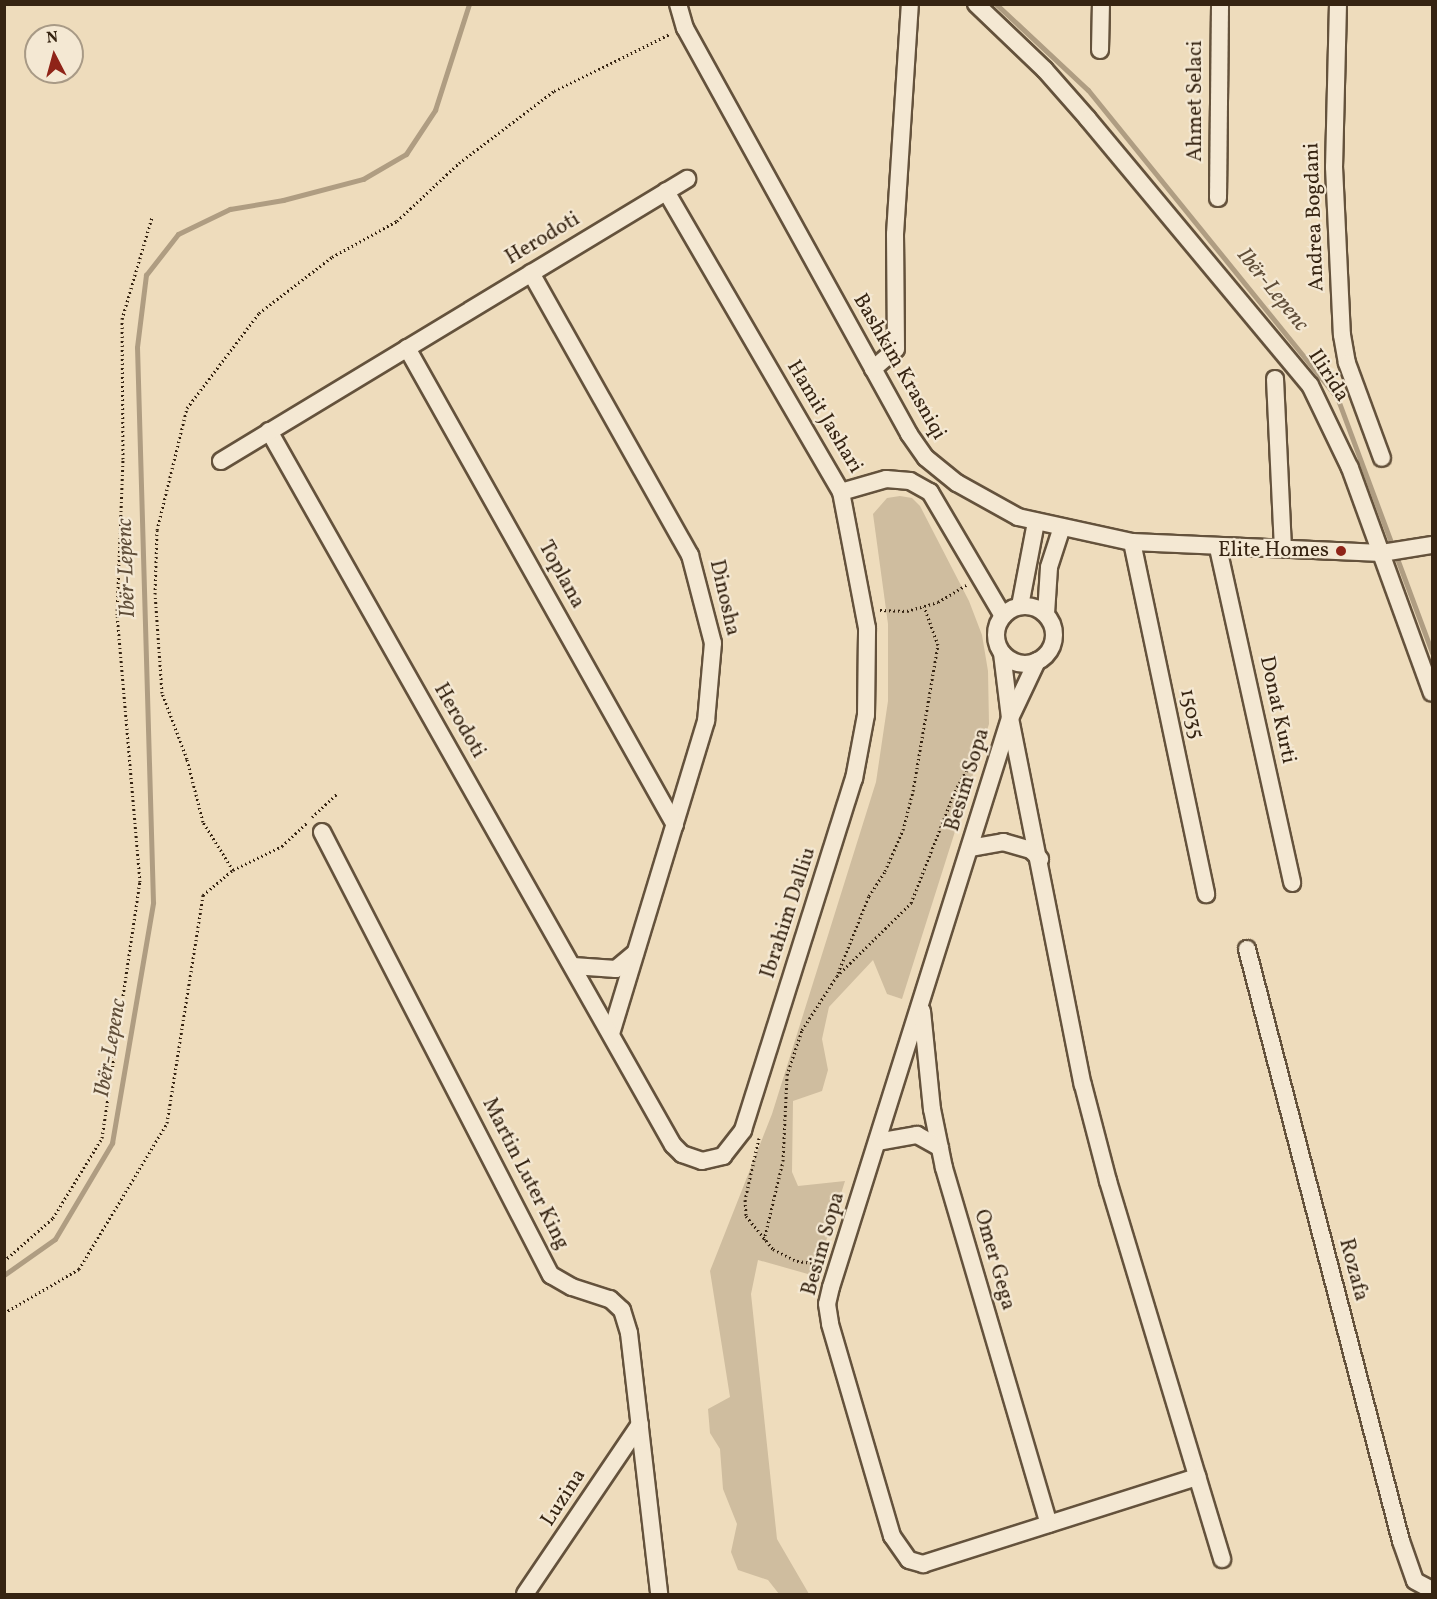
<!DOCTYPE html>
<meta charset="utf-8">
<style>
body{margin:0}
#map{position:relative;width:1437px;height:1599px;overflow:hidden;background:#eedcbc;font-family:Vollkorn,serif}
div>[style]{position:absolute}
.green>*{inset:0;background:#cfbd9f}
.stream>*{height:5px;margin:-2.5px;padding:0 2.5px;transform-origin:2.5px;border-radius:2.5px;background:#af9d82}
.path>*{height:3px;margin-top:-1.5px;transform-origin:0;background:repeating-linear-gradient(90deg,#362412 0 1.5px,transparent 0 4.5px)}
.roads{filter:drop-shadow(2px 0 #64523c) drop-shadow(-2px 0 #64523c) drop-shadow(0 2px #64523c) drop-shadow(0 -2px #64523c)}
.street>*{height:16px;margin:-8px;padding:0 8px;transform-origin:8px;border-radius:8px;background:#f4e8d3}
.street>.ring{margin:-8px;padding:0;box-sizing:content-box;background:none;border:16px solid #f4e8d3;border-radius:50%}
.dots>*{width:16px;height:16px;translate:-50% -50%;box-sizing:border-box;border:3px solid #f4e8d3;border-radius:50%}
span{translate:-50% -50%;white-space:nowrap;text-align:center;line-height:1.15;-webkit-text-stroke:4.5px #f4e8d3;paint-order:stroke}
.street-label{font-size:21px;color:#362412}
.poi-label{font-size:21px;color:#362412}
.right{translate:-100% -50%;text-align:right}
.water-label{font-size:22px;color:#604e39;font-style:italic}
.frame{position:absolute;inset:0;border:6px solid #362412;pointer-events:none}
.north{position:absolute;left:24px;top:24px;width:60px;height:60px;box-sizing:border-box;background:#f4e8d3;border:2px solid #a89a86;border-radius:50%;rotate:354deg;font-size:16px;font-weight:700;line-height:24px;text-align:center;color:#362412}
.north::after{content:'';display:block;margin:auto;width:21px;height:27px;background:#8f2418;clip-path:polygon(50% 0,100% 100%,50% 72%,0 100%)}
</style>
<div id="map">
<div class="green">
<i style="clip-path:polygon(900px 496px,912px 498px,920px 506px,969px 601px,982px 635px,988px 671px,989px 724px,902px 999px,887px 994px,873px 960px,829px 1007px,822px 1039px,828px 1070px,822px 1091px,793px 1101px,792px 1172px,798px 1186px,845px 1181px,815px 1276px,758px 1260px,751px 1294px,777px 1539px,809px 1594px,779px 1594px,768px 1580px,738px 1570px,731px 1552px,737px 1524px,723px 1489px,720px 1449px,710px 1433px,708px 1409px,730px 1397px,710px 1271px,772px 1114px,876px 782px,888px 701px,888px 624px,873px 514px,887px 498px)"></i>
</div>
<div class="stream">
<i style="left:996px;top:4px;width:126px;rotate:43.1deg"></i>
<i style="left:1088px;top:90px;width:395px;rotate:51deg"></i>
<i style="left:1337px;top:397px;width:273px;rotate:69.6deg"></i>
<i style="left:4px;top:1275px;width:62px;rotate:-35.2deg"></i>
<i style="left:55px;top:1239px;width:112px;rotate:-59.3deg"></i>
<i style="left:112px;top:1143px;width:244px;rotate:-80.3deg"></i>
<i style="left:153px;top:902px;width:555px;rotate:-91.65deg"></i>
<i style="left:137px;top:347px;width:73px;rotate:-82.9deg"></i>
<i style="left:146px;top:275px;width:52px;rotate:-52deg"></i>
<i style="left:178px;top:234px;width:58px;rotate:-25.7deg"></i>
<i style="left:230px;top:209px;width:54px;rotate:-9.6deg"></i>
<i style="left:283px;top:200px;width:83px;rotate:-14.7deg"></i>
<i style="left:363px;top:179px;width:50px;rotate:-30.2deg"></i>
<i style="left:406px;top:154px;width:53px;rotate:-56.6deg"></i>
<i style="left:435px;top:110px;width:111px;rotate:-72.2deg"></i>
</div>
<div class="path">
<i style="left:880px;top:610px;width:27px;rotate:2deg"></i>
<i style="left:907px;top:611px;width:32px;rotate:-16deg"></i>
<i style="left:938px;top:602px;width:33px;rotate:-31deg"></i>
<i style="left:312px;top:817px;width:34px;rotate:-43deg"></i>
<i style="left:233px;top:870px;width:57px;rotate:-122deg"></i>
<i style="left:203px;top:822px;width:65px;rotate:-104.3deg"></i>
<i style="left:187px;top:759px;width:71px;rotate:-110.7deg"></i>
<i style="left:162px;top:693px;width:99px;rotate:-94deg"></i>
<i style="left:155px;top:594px;width:64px;rotate:-88.2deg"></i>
<i style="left:157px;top:530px;width:126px;rotate:-76.2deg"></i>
<i style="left:187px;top:408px;width:119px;rotate:-52.8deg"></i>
<i style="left:259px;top:313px;width:92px;rotate:-37.5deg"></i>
<i style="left:332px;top:257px;width:74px;rotate:-29deg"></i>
<i style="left:397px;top:221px;width:85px;rotate:-43.1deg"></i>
<i style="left:459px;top:163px;width:119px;rotate:-37.2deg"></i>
<i style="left:554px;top:91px;width:129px;rotate:-26.2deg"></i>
<i style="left:838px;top:973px;width:83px;rotate:-68.1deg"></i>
<i style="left:869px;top:896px;width:30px;rotate:-57deg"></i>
<i style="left:885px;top:871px;width:45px;rotate:-66.3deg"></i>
<i style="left:903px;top:830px;width:40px;rotate:-75.6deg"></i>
<i style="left:913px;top:791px;width:148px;rotate:-80.3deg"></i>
<i style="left:938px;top:645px;width:41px;rotate:-109.7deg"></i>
<i style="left:759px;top:1138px;width:64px;rotate:102.7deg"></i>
<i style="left:745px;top:1200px;width:16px;rotate:86deg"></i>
<i style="left:746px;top:1216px;width:43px;rotate:50.7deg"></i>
<i style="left:773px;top:1249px;width:27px;rotate:27deg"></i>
<i style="left:797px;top:1261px;width:24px;rotate:7deg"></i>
<i style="left:764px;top:1240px;width:81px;rotate:-76.5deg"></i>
<i style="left:783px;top:1161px;width:86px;rotate:-87.3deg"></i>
<i style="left:787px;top:1075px;width:47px;rotate:-71.6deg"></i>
<i style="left:802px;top:1030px;width:64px;rotate:-57.1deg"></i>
<i style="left:837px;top:976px;width:104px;rotate:-44.6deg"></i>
<i style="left:911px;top:903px;width:120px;rotate:-68.6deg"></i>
<i style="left:955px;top:791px;width:31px;rotate:-61deg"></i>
<i style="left:970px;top:764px;width:10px;rotate:-29deg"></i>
<i style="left:4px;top:1261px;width:65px;rotate:-41.3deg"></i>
<i style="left:53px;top:1218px;width:94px;rotate:-58.5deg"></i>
<i style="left:102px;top:1138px;width:259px;rotate:-81.6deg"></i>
<i style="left:140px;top:882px;width:268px;rotate:-94.9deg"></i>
<i style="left:117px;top:615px;width:156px;rotate:-87.8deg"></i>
<i style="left:123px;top:459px;width:140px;rotate:-90.4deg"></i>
<i style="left:122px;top:319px;width:106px;rotate:-73.6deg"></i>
<i style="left:4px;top:1313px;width:87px;rotate:-30.4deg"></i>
<i style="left:79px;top:1269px;width:170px;rotate:-58.9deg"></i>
<i style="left:167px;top:1123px;width:231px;rotate:-81deg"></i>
<i style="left:203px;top:895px;width:39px;rotate:-40deg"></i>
<i style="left:233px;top:870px;width:55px;rotate:-26.1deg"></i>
<i style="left:282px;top:846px;width:35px;rotate:-43deg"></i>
</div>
<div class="roads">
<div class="street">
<i style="left:678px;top:4px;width:25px;rotate:74deg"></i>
<i style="left:685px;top:28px;width:464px;rotate:61.1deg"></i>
<i style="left:909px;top:434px;width:29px;rotate:55deg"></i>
<i style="left:926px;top:458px;width:40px;rotate:39deg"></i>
<i style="left:957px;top:483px;width:70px;rotate:29.1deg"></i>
<i style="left:1018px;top:517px;width:117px;rotate:12.4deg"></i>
<i style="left:1132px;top:542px;width:250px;rotate:2.5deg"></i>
<i style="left:1382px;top:553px;width:51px;rotate:-9.1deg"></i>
<i style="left:976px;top:4px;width:95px;rotate:43.7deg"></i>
<i style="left:1045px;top:70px;width:65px;rotate:48.7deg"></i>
<i style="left:1088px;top:119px;width:346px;rotate:50.2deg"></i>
<i style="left:1310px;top:385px;width:92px;rotate:64.3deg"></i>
<i style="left:1350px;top:468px;width:239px;rotate:70deg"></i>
<i style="left:1338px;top:4px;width:163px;rotate:91.4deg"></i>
<i style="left:1334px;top:167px;width:168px;rotate:87.3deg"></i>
<i style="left:1342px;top:335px;width:28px;rotate:80deg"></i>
<i style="left:1347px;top:363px;width:101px;rotate:69.8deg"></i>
<i style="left:1100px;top:50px;width:46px;rotate:-88.8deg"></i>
<i style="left:1218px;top:198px;width:194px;rotate:-89.4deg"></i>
<i style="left:531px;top:273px;width:324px;rotate:60.6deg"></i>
<i style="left:690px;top:555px;width:91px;rotate:75.4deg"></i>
<i style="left:713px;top:643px;width:78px;rotate:95.1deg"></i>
<i style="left:706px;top:721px;width:326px;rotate:106.9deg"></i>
<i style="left:407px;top:348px;width:547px;rotate:60.67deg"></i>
<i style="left:873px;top:369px;width:30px;rotate:-41deg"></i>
<i style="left:896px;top:349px;width:115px;rotate:-90.5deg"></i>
<i style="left:895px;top:234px;width:230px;rotate:-86.3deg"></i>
<i style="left:1275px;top:379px;width:169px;rotate:87.3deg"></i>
<i style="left:269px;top:431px;width:820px;rotate:60.5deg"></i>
<i style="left:673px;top:1145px;width:13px;rotate:45deg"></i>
<i style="left:682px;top:1154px;width:21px;rotate:19deg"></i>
<i style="left:702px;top:1161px;width:22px;rotate:-13deg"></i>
<i style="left:723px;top:1156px;width:33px;rotate:-52deg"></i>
<i style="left:743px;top:1130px;width:368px;rotate:-72.5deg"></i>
<i style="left:854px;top:779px;width:65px;rotate:-79.4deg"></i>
<i style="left:866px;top:715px;width:87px;rotate:-89.3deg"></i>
<i style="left:867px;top:628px;width:138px;rotate:-100.8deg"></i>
<i style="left:841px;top:492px;width:348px;rotate:-120.2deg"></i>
<i style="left:221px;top:461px;width:545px;rotate:-31.18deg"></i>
<i style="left:841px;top:492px;width:47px;rotate:-16.1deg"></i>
<i style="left:886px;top:479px;width:24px;rotate:5deg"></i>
<i style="left:910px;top:481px;width:23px;rotate:29deg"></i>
<i style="left:930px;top:492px;width:144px;rotate:59.5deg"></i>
<i style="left:1132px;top:542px;width:360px;rotate:78.1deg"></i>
<i style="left:1218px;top:548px;width:343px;rotate:77.5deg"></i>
<i style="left:1020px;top:606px;width:86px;rotate:-79.2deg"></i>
<i class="ring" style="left:996px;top:606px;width:42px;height:42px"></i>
<i style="left:1046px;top:614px;width:47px;rotate:-86.3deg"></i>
<i style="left:1049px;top:567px;width:42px;rotate:-72deg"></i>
<i style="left:1002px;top:653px;width:65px;rotate:83deg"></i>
<i style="left:1010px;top:718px;width:374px;rotate:78.8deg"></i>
<i style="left:1083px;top:1085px;width:99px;rotate:75.4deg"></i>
<i style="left:1108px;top:1181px;width:395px;rotate:73.2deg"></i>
<i style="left:1037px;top:661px;width:63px;rotate:115.3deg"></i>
<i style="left:1010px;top:718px;width:596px;rotate:107.46deg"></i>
<i style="left:831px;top:1287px;width:17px;rotate:103deg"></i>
<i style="left:827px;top:1304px;width:20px;rotate:81deg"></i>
<i style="left:830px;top:1324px;width:221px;rotate:73.7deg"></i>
<i style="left:892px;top:1536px;width:29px;rotate:55deg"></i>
<i style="left:909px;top:1560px;width:15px;rotate:16deg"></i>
<i style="left:923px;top:1564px;width:288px;rotate:-17.6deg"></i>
<i style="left:322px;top:832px;width:499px;rotate:62.7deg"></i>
<i style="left:551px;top:1275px;width:24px;rotate:30deg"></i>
<i style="left:572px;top:1287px;width:40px;rotate:18deg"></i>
<i style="left:610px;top:1299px;width:16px;rotate:43deg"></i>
<i style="left:622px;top:1310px;width:24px;rotate:73deg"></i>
<i style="left:629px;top:1333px;width:263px;rotate:83.4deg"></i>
<i style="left:970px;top:848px;width:34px;rotate:-10deg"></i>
<i style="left:1003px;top:842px;width:29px;rotate:16deg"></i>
<i style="left:1031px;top:850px;width:13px;rotate:45deg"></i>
<i style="left:1247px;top:949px;width:612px;rotate:75.42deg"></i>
<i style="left:1401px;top:1541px;width:42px;rotate:70.7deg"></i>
<i style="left:1415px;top:1581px;width:19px;rotate:28deg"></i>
<i style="left:573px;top:966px;width:43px;rotate:4deg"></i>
<i style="left:616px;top:969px;width:25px;rotate:-40deg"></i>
<i style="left:922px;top:1011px;width:99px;rotate:84.2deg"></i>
<i style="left:932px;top:1109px;width:60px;rotate:78.5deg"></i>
<i style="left:944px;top:1168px;width:371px;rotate:73.6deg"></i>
<i style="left:877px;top:1142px;width:41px;rotate:-9.9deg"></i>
<i style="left:917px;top:1135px;width:26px;rotate:29deg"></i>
<i style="left:525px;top:1594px;width:205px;rotate:-55.9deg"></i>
</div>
</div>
<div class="dots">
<i style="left:1341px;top:551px;background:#8f2418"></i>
</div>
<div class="street-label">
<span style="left:1196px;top:101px;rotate:-90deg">Ahmet Selaci</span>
<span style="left:1315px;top:217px;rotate:-92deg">Andrea Bogdani</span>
<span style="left:543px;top:239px;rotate:-31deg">Herodoti</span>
<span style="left:899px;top:367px;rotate:60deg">Bashkim Krasniqi</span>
<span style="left:1328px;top:376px;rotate:57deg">Ilirida</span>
<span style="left:824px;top:417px;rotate:59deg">Hamit Jashari</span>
<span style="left:561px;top:575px;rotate:61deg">Toplana</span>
<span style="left:724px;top:598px;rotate:77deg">Dinosha</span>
<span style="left:1277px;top:710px;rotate:78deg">Donat Kurti</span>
<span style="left:1191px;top:714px;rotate:78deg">15035</span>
<span style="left:459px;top:721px;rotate:60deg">Herodoti</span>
<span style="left:968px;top:780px;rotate:-73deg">Besim Sopa</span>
<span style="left:789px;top:913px;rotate:-72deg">Ibrahim Dalliu</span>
<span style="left:525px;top:1174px;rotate:63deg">Martin Luter King</span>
<span style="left:824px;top:1244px;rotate:-74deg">Besim Sopa</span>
<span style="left:994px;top:1260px;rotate:74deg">Omer Gega</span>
<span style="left:1353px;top:1270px;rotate:75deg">Rozafa</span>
<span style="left:564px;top:1498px;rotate:-57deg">Luzina</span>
</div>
<div class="poi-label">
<span class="right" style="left:1329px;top:551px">Elite Homes</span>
</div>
<div class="water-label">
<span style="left:1272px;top:290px;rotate:51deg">Ibër-Lepenc</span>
<span style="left:127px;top:568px;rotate:-92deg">Ibër-Lepenc</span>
<span style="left:111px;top:1048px;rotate:-80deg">Ibër-Lepenc</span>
</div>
<div class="frame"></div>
<div class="north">N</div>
</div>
